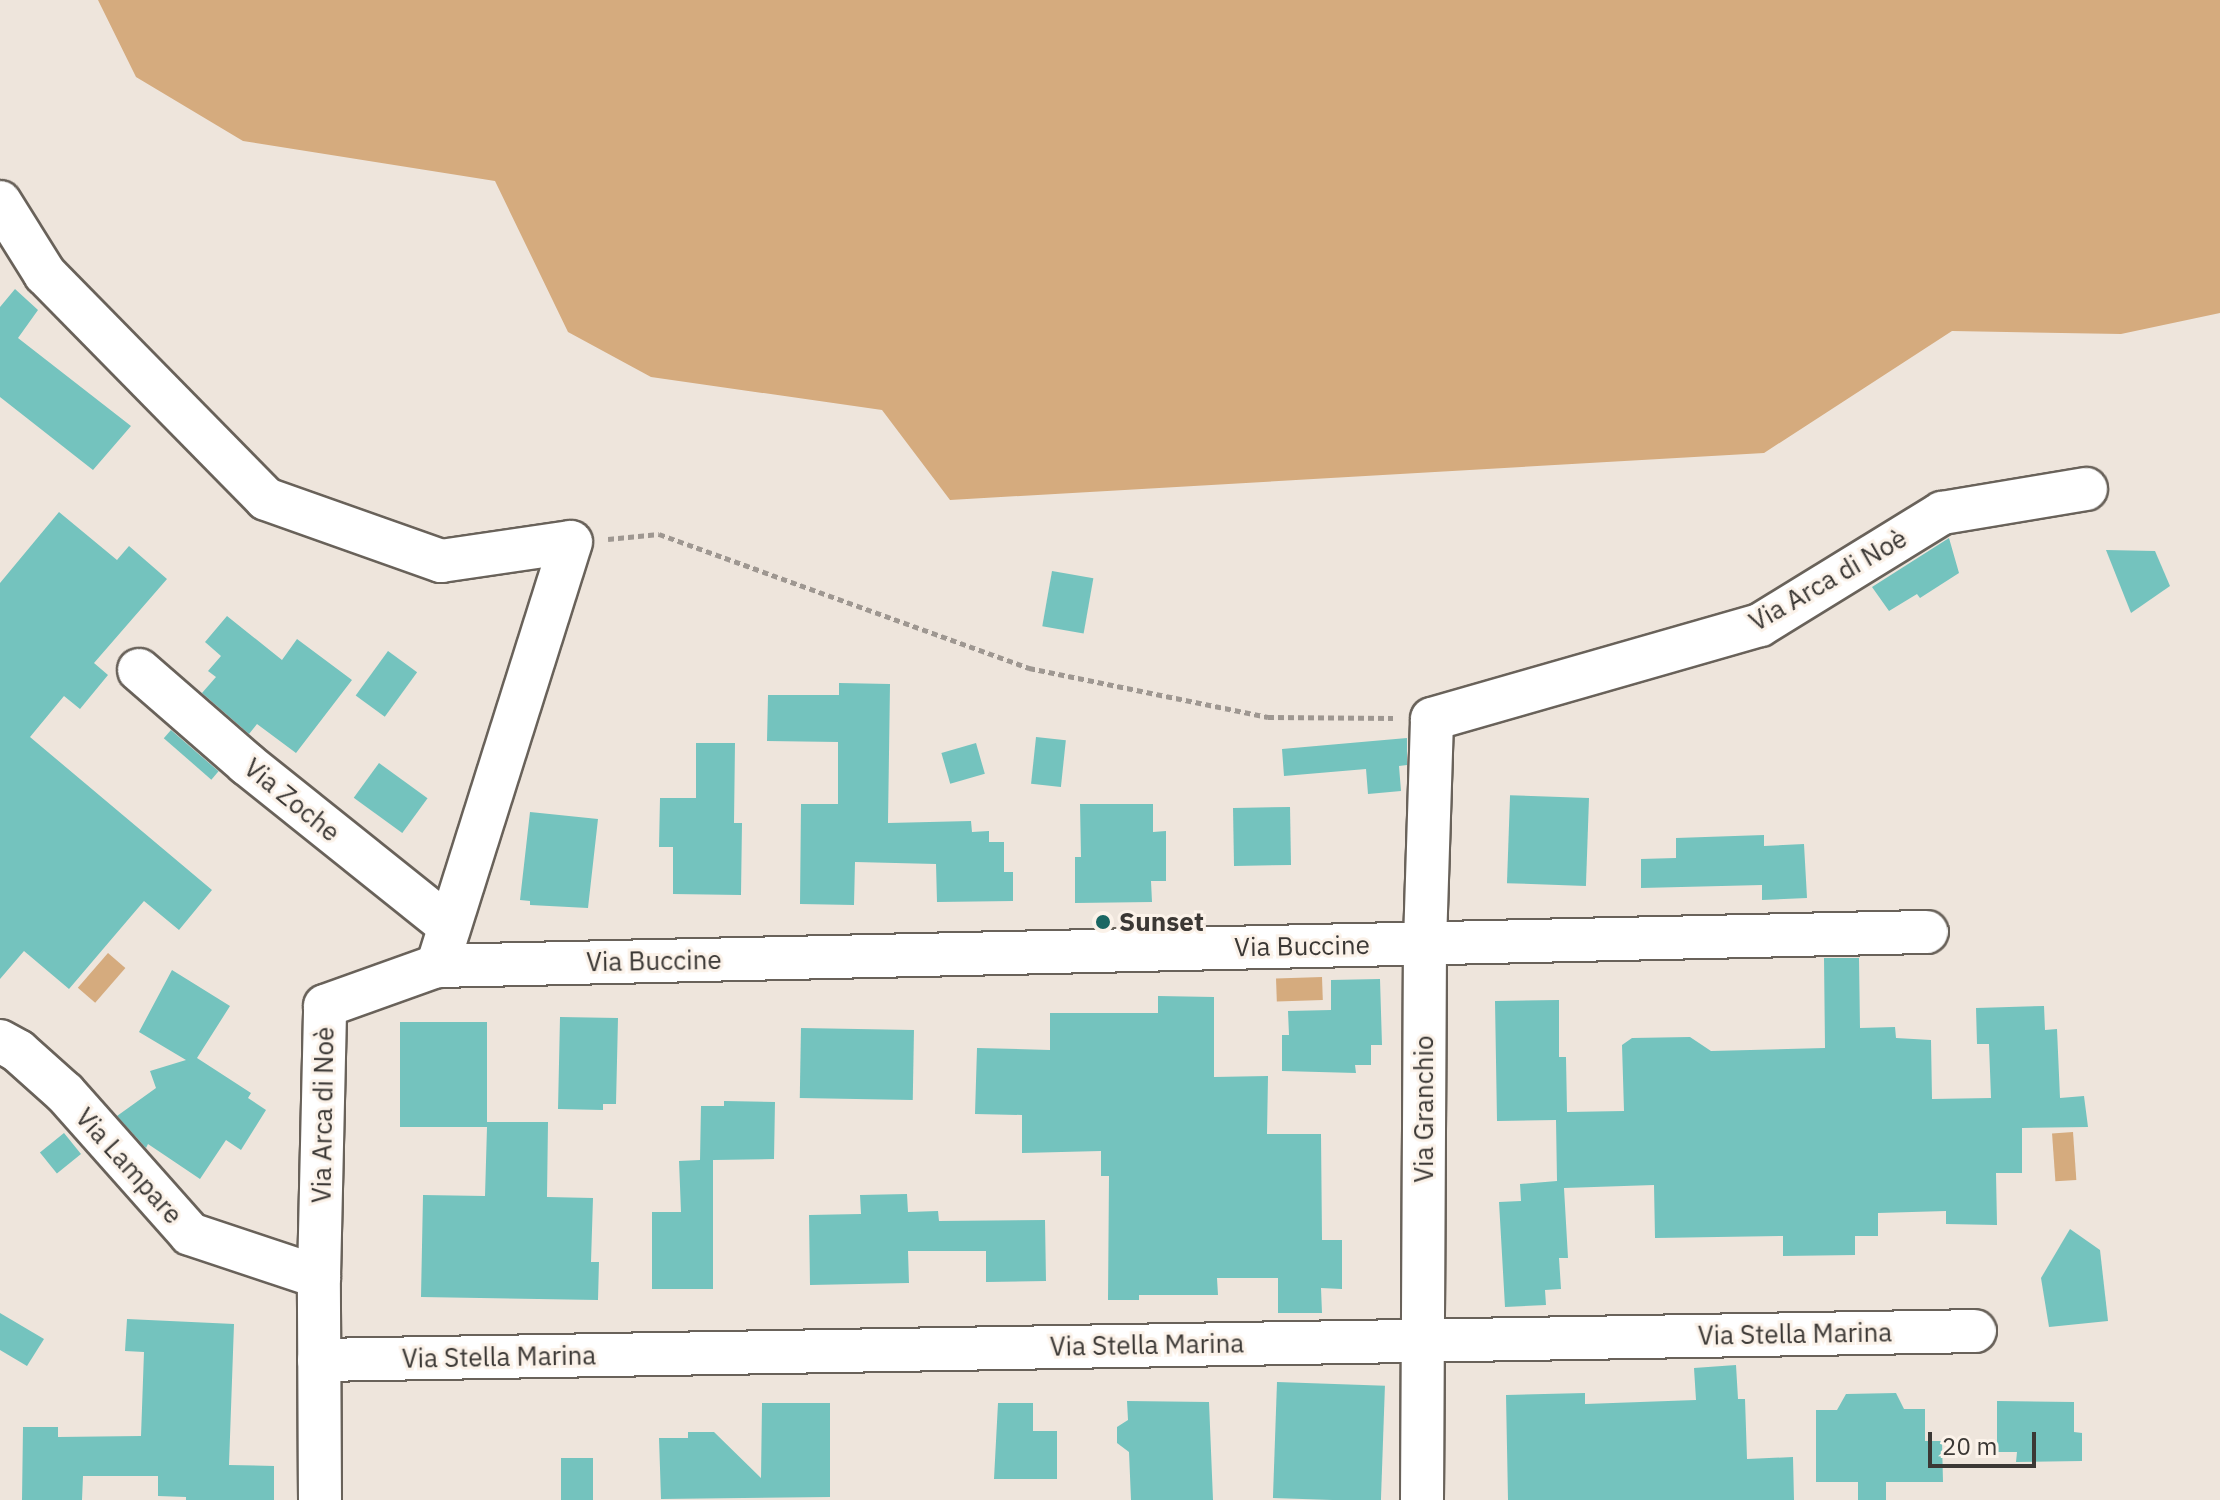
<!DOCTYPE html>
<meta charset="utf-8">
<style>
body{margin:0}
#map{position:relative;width:2220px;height:1500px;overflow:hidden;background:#eee5dc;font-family:"IBM Plex Sans",sans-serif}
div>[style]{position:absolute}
.water>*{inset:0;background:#d5ab7e;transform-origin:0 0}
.building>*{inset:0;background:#74c3be;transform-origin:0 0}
.path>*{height:5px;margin-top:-2.5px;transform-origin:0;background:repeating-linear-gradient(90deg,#9e9791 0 6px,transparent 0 10px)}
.roads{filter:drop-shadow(2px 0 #69625a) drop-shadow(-2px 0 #69625a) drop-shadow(0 2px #69625a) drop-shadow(0 -2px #69625a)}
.minor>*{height:42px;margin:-21px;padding:0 21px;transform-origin:21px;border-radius:21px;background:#fff}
.dots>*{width:22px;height:22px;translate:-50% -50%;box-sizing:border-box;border:4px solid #fbf2e9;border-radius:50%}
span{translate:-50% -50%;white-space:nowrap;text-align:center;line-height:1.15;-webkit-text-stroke:6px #fbf2e9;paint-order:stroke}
.street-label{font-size:26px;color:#3b3835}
.poi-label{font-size:26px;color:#3b3835;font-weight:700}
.left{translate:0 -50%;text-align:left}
.scale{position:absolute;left:1928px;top:1432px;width:108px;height:36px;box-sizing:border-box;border:4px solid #3b3835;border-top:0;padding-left:10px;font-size:24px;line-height:28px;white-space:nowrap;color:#3b3835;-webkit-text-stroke:6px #fbf2e9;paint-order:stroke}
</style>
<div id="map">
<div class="water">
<i style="clip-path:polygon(98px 0,2220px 0,2220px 313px,2121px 334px,1952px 331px,1764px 453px,950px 500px,882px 410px,651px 377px,568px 332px,495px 181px,243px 141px,136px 77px)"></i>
<i style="left:108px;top:953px;width:23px;height:46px;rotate:41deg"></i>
<i style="left:1322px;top:977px;width:23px;height:46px;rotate:88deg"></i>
<i style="left:2073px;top:1132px;width:48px;height:21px;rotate:86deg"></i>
</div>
<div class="building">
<i style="clip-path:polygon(15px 289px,38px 310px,18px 338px,131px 426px,93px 470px,0 397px,0 307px)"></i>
<i style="clip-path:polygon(59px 512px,117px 560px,129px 546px,167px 579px,94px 663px,108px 675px,80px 709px,64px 696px,30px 737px,212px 890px,179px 930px,144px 901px,69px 989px,24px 951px,0 979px,0 583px)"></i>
<i style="clip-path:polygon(1949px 538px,1959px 573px,1920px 598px,1917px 594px,1889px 611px,1872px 587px)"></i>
<i style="clip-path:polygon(2106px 550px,2155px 551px,2170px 586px,2131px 613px)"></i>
<i style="left:1052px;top:571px;width:42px;height:56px;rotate:10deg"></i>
<i style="clip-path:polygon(227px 616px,282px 660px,297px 639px,352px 680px,296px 753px,257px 724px,249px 734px,202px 693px,216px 677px,208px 671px,221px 656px,205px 642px)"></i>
<i style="left:388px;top:651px;width:36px;height:55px;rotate:36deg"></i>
<i style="clip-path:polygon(839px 683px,890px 684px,888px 823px,971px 821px,972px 832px,989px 831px,989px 842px,1004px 842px,1004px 872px,1013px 872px,1013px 901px,937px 902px,936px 864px,855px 862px,854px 905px,800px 904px,801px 804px,838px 804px,838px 742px,767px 741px,768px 695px,839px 695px)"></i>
<i style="left:171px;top:730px;width:63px;height:11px;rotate:41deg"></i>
<i style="left:1036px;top:737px;width:30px;height:47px;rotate:6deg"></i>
<i style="clip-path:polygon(1407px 738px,1407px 765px,1399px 766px,1401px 791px,1368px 794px,1366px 769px,1284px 776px,1282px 749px)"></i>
<i style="clip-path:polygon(696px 743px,735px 743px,734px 823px,742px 823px,741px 895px,673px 894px,673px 847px,659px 847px,660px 798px,696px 798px)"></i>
<i style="left:976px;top:743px;width:32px;height:36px;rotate:74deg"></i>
<i style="left:379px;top:763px;width:60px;height:43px;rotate:36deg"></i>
<i style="left:1589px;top:798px;width:88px;height:79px;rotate:92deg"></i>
<i style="clip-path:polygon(1080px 804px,1153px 804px,1153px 832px,1166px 831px,1166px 881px,1151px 881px,1152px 902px,1075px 903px,1075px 857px,1081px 857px)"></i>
<i style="left:1290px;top:807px;width:58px;height:57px;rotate:89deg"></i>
<i style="clip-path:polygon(530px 812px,598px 819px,588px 908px,530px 905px,530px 901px,520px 900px)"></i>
<i style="clip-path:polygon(1764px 835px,1764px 846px,1804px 844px,1807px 898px,1762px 900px,1762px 885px,1641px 888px,1641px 859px,1676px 858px,1676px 838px)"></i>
<i style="clip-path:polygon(1824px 958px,1859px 958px,1860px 1028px,1895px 1027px,1896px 1038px,1931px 1040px,1932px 1099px,1991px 1098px,1989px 1044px,1977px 1044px,1976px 1008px,2044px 1006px,2045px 1030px,2057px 1029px,2060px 1098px,2084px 1096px,2088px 1127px,2022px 1128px,2022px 1173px,1996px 1173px,1997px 1225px,1946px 1224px,1946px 1211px,1878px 1213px,1878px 1236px,1855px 1236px,1855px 1255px,1783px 1256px,1783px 1236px,1655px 1238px,1654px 1185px,1564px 1188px,1568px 1258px,1559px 1258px,1561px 1289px,1545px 1290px,1546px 1305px,1505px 1307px,1499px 1202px,1521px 1201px,1520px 1184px,1557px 1181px,1556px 1120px,1497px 1121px,1495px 1001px,1559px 1000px,1559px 1057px,1566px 1057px,1567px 1112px,1624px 1111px,1622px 1045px,1632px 1038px,1690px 1037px,1711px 1051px,1825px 1048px)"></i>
<i style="clip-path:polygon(172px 970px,230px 1006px,197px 1058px,251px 1093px,248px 1098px,266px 1110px,241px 1150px,226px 1140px,200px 1179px,148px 1144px,146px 1148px,117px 1116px,156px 1088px,150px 1071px,186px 1060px,139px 1032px)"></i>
<i style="clip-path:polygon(1380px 979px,1382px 1045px,1371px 1045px,1371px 1065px,1355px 1065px,1356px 1073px,1282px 1071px,1282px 1035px,1289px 1035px,1288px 1011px,1331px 1010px,1331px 980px)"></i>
<i style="clip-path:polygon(1158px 996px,1214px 997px,1214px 1077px,1268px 1076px,1267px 1134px,1321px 1134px,1322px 1240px,1342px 1240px,1342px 1289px,1321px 1288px,1322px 1313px,1278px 1313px,1278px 1278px,1217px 1278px,1218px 1295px,1139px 1295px,1139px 1300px,1108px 1300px,1109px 1176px,1101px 1176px,1101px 1151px,1022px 1153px,1022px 1115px,975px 1114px,977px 1048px,1050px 1050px,1050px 1013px,1158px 1013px)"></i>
<i style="clip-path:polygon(560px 1017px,618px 1018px,616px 1104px,603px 1104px,603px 1110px,558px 1109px)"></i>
<i style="clip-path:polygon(400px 1022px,487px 1022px,487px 1122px,548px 1122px,547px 1197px,593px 1198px,591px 1262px,599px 1262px,598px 1300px,421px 1297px,423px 1195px,485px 1196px,487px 1127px,400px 1127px)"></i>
<i style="left:801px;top:1028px;width:113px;height:70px;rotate:1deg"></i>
<i style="clip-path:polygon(724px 1101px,775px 1102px,774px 1159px,713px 1160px,713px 1289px,652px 1289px,652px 1212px,681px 1212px,679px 1161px,700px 1160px,701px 1106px,724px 1106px)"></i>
<i style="left:64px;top:1133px;width:27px;height:31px;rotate:51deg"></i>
<i style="clip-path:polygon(907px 1194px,908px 1212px,938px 1211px,939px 1221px,1045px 1220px,1046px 1281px,986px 1282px,986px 1251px,908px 1251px,909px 1283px,810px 1285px,809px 1215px,861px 1214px,860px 1195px)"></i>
<i style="clip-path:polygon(2070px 1229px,2100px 1250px,2108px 1321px,2049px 1327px,2041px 1278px)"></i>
<i style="clip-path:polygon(0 1313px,44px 1339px,27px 1366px,0 1350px)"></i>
<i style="clip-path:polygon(127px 1319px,234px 1324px,229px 1465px,274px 1466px,274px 1500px,186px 1500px,186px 1497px,158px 1496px,158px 1476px,83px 1476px,82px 1500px,22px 1500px,23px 1427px,58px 1427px,58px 1437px,141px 1436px,144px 1352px,125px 1351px)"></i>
<i style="clip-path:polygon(1736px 1365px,1738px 1399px,1745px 1399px,1747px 1459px,1793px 1457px,1794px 1500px,1508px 1500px,1506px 1395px,1585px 1393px,1585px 1404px,1696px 1400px,1694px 1368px)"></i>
<i style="left:1277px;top:1382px;width:108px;height:116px;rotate:2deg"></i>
<i style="clip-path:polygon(1896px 1393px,1904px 1409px,1925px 1409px,1925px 1441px,1942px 1441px,1943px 1482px,1886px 1482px,1886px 1500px,1858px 1500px,1858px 1482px,1816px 1482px,1816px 1410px,1837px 1410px,1846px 1394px)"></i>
<i style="clip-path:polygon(1127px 1401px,1209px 1402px,1213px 1500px,1131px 1500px,1129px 1452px,1117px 1443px,1117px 1427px,1128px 1420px)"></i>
<i style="clip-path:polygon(1997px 1401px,2074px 1402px,2074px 1432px,2082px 1433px,2082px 1461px,2016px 1462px,2017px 1452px,1997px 1452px)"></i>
<i style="clip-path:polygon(762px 1403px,830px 1403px,830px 1497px,661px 1499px,659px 1438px,688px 1438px,688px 1432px,714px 1432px,761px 1478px)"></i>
<i style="clip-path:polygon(998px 1403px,1033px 1403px,1033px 1431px,1057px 1431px,1057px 1479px,994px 1479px)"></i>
<i style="left:561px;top:1458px;width:32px;height:42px"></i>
</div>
<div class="path">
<i style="left:608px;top:539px;width:51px;rotate:-5.6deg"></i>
<i style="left:659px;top:534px;width:394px;rotate:19.9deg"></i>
<i style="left:1029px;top:668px;width:244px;rotate:11.6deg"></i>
<i style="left:1268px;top:717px;width:125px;rotate:0.5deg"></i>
</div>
<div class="roads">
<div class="minor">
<i style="left:0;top:202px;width:85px;rotate:58deg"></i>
<i style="left:45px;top:274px;width:315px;rotate:45.5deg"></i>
<i style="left:266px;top:499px;width:186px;rotate:19.5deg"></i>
<i style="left:441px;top:561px;width:131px;rotate:-8.3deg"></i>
<i style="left:571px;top:542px;width:445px;rotate:107.5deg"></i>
<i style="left:139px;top:670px;width:143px;rotate:41deg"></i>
<i style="left:247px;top:764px;width:258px;rotate:38.7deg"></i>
<i style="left:0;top:1041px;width:21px;rotate:29deg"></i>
<i style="left:18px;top:1051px;width:63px;rotate:41.8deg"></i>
<i style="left:65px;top:1093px;width:188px;rotate:48.4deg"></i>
<i style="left:190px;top:1234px;width:136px;rotate:18.4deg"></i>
<i style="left:319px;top:1360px;width:1656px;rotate:-1deg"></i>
<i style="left:320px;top:1500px;width:223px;rotate:-90.3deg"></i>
<i style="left:319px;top:1277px;width:271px;rotate:-88.7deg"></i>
<i style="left:325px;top:1006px;width:119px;rotate:-19.7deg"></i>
<i style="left:437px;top:966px;width:1490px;rotate:-1.31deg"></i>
<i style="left:1422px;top:1500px;width:557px;rotate:-89.69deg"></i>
<i style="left:1425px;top:943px;width:224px;rotate:-88.2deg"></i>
<i style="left:1432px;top:719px;width:341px;rotate:-16deg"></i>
<i style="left:1760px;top:625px;width:214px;rotate:-31.6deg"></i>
<i style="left:1942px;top:513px;width:146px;rotate:-9.5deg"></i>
</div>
</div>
<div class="dots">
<i style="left:1103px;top:922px;background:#1a6763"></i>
</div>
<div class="street-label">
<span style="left:1828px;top:580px;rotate:-30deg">Via Arca di Noè</span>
<span style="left:292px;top:800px;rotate:39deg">Via Zoche</span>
<span style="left:1302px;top:946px;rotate:-1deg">Via Buccine</span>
<span style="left:654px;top:961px;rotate:-1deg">Via Buccine</span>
<span style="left:1424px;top:1109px;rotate:-90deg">Via Granchio</span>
<span style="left:323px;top:1115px;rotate:-89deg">Via Arca di Noè</span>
<span style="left:129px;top:1166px;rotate:48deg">Via Lampare</span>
<span style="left:1795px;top:1334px;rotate:-1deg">Via Stella Marina</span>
<span style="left:1147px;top:1345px;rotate:-1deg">Via Stella Marina</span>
<span style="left:499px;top:1357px;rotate:-1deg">Via Stella Marina</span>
</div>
<div class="poi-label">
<span class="left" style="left:1119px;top:922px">Sunset</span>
</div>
<div class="scale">20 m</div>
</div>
